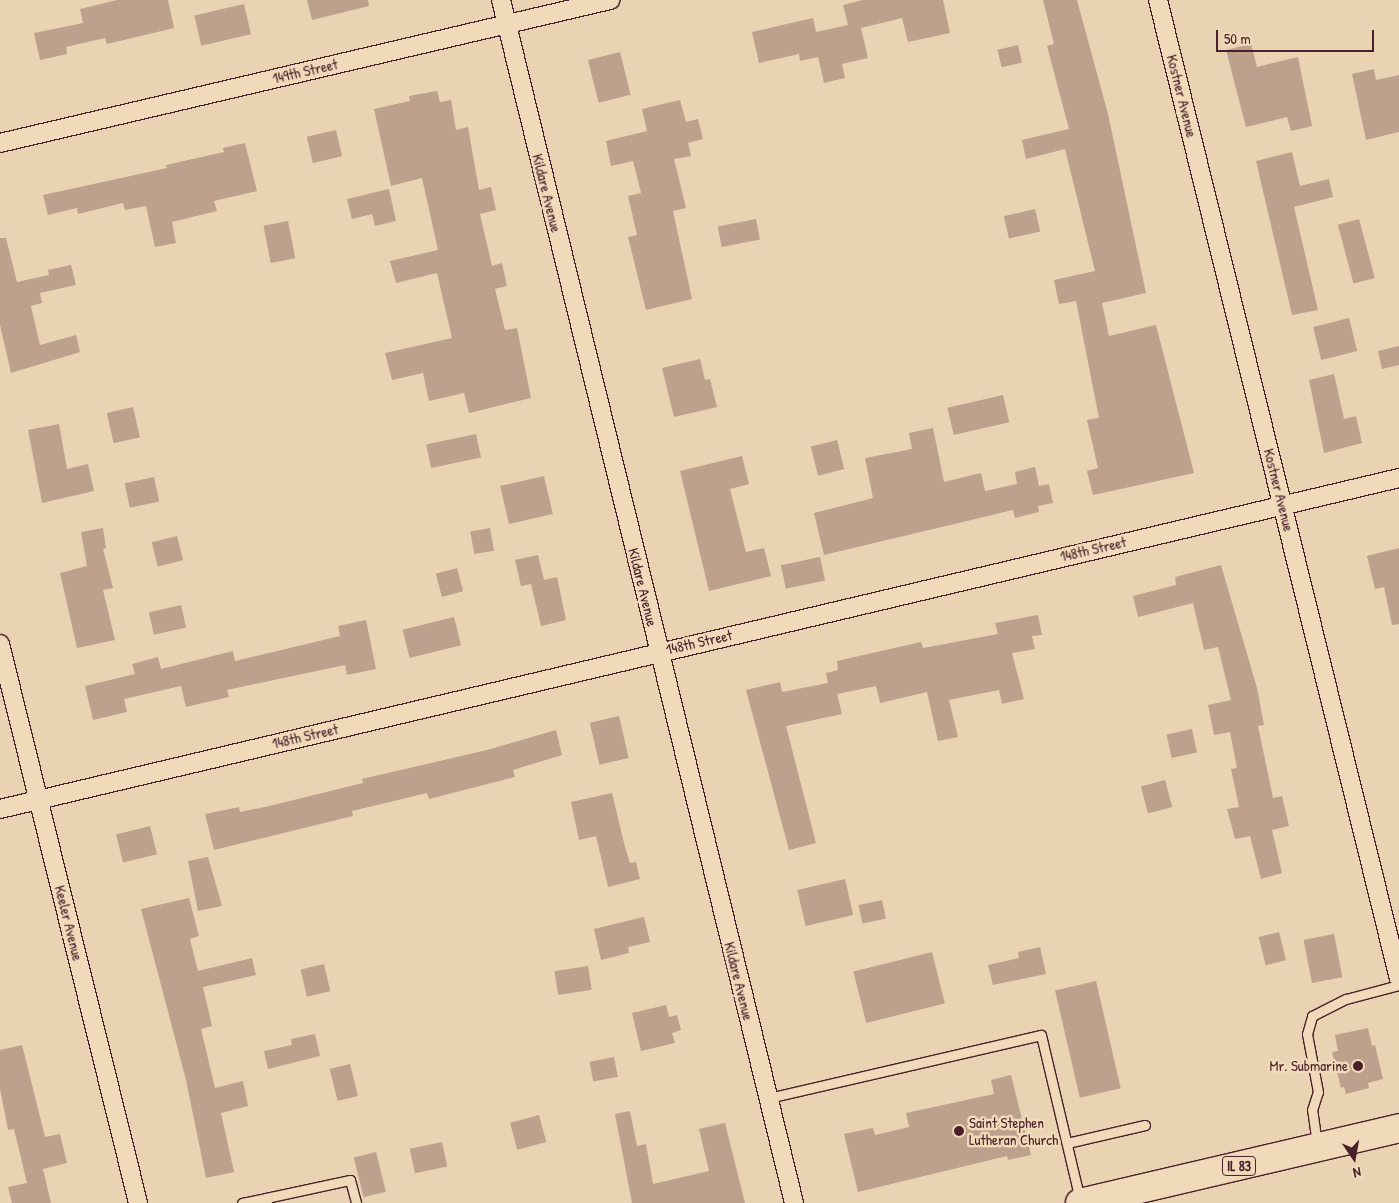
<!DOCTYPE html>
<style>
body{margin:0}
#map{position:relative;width:1399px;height:1203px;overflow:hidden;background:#e9d3b3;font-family:"Patrick Hand",sans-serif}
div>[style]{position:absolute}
.building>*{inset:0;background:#bda18d;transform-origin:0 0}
.roads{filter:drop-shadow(1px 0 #4a1f2b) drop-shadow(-1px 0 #4a1f2b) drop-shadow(0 1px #4a1f2b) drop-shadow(0 -1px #4a1f2b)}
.lane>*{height:9px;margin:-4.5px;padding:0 4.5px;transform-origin:4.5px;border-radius:4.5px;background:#f0dab9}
.street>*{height:18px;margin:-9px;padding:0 9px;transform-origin:9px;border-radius:9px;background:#f0dab9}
.primary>*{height:28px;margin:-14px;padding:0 14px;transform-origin:14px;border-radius:14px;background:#f0dab9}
.dots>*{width:14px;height:14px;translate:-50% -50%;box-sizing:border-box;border:2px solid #f0dab9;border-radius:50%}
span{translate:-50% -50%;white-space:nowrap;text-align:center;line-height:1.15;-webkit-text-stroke:5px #f0dab9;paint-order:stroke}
.shield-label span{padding:1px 4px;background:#f0dab9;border:1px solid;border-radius:4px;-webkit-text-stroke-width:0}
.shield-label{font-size:14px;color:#4a1f2b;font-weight:700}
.street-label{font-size:15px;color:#4a1f2b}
.poi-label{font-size:15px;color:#4a1f2b}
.right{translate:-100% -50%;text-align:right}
.left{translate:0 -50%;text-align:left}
.north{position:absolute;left:1329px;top:1133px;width:50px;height:50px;-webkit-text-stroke:4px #f0dab9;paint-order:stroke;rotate:168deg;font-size:14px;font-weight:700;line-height:20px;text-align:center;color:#4a1f2b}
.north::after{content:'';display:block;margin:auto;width:18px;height:22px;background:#4a1f2b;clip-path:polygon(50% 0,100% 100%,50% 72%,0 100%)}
.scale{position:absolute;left:1216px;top:30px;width:158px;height:22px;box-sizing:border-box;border:2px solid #4a1f2b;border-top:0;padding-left:6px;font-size:15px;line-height:18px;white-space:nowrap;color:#4a1f2b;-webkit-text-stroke:4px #f0dab9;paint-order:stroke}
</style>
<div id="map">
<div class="building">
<i style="clip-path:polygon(117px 0,168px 0,174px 28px,107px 44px,105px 38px,66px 47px,67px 54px,40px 60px,34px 33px,83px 23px,80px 9px)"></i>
<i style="clip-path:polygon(307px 0,368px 0,369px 6px,312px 20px)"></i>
<i style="clip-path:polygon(863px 0,943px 0,950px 33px,908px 42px,902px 18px,861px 28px,868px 58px,842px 64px,845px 78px,824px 83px,818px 57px,800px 61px,799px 54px,759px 63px,752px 32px,813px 18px,816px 32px,848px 25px,843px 5px)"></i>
<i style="clip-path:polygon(1043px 0,1077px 0,1108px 114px,1146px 293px,1102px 303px,1109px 336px,1156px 325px,1194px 473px,1093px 495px,1087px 471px,1098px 468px,1087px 420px,1099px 418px,1076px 301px,1059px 304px,1054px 280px,1095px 271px,1065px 149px,1026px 159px,1022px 140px,1069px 129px,1047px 46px,1054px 44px)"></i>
<i style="left:244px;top:4px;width:31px;height:51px;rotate:77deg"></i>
<i style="clip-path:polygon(1251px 44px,1257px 67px,1298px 57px,1312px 126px,1291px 131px,1287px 117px,1246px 127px,1226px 50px)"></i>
<i style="left:1018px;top:45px;width:18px;height:21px;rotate:77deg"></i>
<i style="left:620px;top:52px;width:44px;height:33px;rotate:76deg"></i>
<i style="clip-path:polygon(1374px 69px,1376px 80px,1399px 75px,1399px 132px,1366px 140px,1352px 74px)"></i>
<i style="clip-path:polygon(437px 91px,440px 102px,451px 100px,456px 130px,468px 127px,479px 190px,491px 187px,496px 210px,480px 214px,492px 266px,502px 263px,507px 286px,495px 289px,505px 330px,517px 328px,531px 398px,469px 413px,464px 393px,429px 401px,423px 373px,392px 380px,385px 353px,452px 338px,437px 273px,396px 283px,390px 261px,438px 250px,422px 178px,391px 186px,374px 109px,410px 101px,409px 96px)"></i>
<i style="clip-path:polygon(680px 100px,686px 122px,698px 119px,703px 139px,688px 143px,691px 156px,674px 159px,686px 208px,673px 211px,692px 299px,646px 310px,628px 237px,637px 235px,628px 196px,641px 193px,633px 161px,611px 166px,606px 141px,647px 131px,642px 109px)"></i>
<i style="left:336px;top:130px;width:27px;height:30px;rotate:77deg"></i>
<i style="clip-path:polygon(245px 143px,257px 191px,214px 201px,217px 211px,172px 222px,176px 243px,155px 247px,146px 206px,125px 210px,123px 203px,78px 214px,77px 208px,48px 215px,43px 195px,167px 168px,166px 165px,224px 152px,223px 148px)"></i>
<i style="clip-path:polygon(1292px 152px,1300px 186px,1329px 179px,1333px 197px,1294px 207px,1318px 310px,1292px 315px,1256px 161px)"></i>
<i style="clip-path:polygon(389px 189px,396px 221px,375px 226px,372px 214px,352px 219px,347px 199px)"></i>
<i style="left:1035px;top:209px;width:23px;height:32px;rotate:77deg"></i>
<i style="left:756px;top:219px;width:21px;height:39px;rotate:79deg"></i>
<i style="left:1359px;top:219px;width:61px;height:22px;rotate:75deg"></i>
<i style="left:288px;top:221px;width:38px;height:25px;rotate:79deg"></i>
<i style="clip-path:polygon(0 238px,6px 238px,17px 282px,49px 275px,48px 270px,71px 265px,76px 285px,40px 293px,42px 303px,31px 306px,40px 345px,76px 335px,80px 352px,11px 373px,0 325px)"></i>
<i style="left:1349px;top:318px;width:34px;height:37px;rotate:76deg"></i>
<i style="clip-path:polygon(1399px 346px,1399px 365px,1382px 369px,1378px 351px)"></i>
<i style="clip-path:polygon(700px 359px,705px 380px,710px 379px,717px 407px,674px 417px,662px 368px)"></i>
<i style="clip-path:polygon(1334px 374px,1344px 419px,1356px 416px,1362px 443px,1324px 453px,1309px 380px)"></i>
<i style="left:1003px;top:395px;width:28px;height:57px;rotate:77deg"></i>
<i style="left:133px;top:407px;width:31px;height:27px;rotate:77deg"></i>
<i style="clip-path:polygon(59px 424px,67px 469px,88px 464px,94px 491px,42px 503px,28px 430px)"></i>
<i style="clip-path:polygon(933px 428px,944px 482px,981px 473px,985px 491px,1017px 484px,1015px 472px,1035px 467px,1039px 486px,1049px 484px,1053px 503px,1038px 506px,1039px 512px,1015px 518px,1013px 510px,824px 555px,814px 513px,873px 498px,865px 458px,912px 449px,909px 433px)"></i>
<i style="left:476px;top:434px;width:24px;height:51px;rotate:78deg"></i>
<i style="left:837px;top:440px;width:30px;height:27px;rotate:76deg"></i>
<i style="clip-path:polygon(742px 456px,749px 484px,730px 489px,746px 552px,764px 548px,771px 576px,709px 591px,680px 471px)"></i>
<i style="left:544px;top:476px;width:39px;height:45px;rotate:77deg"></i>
<i style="left:154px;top:477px;width:25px;height:30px;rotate:78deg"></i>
<i style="clip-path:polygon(103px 528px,106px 548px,103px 549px,113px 588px,103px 590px,115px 640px,77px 648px,60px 573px,87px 566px,81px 532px)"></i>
<i style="left:490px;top:528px;width:23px;height:20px;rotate:80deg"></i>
<i style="left:177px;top:536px;width:25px;height:26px;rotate:76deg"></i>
<i style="clip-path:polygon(1399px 548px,1399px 624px,1392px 625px,1384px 587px,1375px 589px,1367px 556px)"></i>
<i style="clip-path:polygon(538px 555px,544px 580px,557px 577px,566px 620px,541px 626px,531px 584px,521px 586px,515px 560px)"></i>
<i style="left:820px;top:557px;width:24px;height:40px;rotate:78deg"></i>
<i style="clip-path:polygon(1221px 565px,1257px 688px,1264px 725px,1258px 726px,1273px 798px,1282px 796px,1289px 826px,1272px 830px,1282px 873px,1261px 879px,1250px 836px,1235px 839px,1227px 809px,1239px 807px,1231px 769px,1237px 768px,1230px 732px,1214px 735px,1208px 705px,1231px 700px,1218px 647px,1204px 650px,1193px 603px,1138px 617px,1133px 596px,1176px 585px,1175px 577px)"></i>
<i style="left:457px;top:568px;width:24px;height:22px;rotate:75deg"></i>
<i style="left:181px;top:605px;width:23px;height:33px;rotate:77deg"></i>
<i style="clip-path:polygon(1038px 615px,1042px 635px,1032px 636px,1035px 649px,1012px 653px,1024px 699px,1002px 704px,999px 690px,949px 700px,958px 737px,938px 741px,927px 692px,880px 703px,876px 686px,837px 694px,842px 714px,786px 726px,816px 843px,789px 850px,746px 690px,780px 682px,782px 692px,828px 683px,826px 673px,838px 670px,837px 661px,921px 642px,923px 648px,998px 634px,995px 623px)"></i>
<i style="left:454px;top:617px;width:29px;height:53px;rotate:76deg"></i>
<i style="clip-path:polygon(366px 620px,376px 669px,347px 675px,345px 665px,227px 690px,229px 697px,186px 707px,181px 686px,124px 699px,127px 712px,93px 720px,85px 686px,135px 674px,132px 664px,158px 657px,161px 669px,233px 651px,235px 661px,340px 636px,338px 626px)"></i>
<i style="left:619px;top:716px;width:43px;height:30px;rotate:77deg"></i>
<i style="left:1192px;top:729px;width:24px;height:26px;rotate:78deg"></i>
<i style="clip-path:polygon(556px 730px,562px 755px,513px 770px,515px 777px,429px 799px,427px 793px,352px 811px,353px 816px,214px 850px,205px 814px,239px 807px,240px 812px,265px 807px,363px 783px,362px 779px,487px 750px)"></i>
<i style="left:1165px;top:780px;width:28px;height:25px;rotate:75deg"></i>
<i style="clip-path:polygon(612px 793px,625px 847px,630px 863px,636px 862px,640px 879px,608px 887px,596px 836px,579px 840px,571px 802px)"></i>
<i style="left:150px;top:826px;width:29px;height:35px;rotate:76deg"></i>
<i style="clip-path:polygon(208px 857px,222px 906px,198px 911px,188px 861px)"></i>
<i style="left:845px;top:879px;width:37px;height:49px;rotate:77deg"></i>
<i style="clip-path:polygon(189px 898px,199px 936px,190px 939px,198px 971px,252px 958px,256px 975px,203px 987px,212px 1026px,201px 1029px,215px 1088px,243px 1081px,248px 1106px,221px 1113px,234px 1172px,206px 1178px,186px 1080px,141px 909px)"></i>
<i style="left:882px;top:900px;width:19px;height:24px;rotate:78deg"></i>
<i style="clip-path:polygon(644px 917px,650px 942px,628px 947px,629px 953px,601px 960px,594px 929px)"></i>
<i style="left:1279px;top:932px;width:29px;height:21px;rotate:76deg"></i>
<i style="left:1334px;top:934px;width:44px;height:31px;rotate:79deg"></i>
<i style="clip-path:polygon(1040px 947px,1046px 974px,993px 985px,988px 965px,1019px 958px,1018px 952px)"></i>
<i style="left:932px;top:952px;width:53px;height:81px;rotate:76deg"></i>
<i style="left:324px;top:964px;width:28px;height:24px;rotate:77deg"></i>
<i style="left:588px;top:966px;width:24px;height:34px;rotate:81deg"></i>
<i style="left:1096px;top:981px;width:110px;height:42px;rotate:77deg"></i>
<i style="clip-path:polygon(666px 1005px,669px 1017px,677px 1015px,681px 1030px,672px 1033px,675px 1043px,641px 1051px,632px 1013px)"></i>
<i style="clip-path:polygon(1368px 1028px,1372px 1046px,1375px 1045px,1383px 1079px,1368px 1083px,1369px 1088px,1346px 1094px,1344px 1087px,1341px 1088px,1332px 1052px,1338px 1051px,1335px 1035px)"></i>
<i style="clip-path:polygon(315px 1034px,320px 1056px,268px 1069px,264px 1051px,292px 1045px,291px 1039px)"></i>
<i style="clip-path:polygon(22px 1045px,45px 1137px,60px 1134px,67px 1163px,43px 1169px,51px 1203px,12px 1203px,8px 1187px,27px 1183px,14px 1129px,8px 1130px,0 1089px,0 1050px)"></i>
<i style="left:614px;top:1057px;width:20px;height:25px;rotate:79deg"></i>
<i style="left:350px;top:1064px;width:33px;height:21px;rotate:76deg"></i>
<i style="clip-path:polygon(1011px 1075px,1031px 1155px,1008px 1160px,1007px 1156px,858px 1192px,844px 1134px,873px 1128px,875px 1135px,909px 1127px,906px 1113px,994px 1094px,991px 1080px)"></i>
<i style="clip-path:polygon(630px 1111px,637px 1146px,646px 1144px,653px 1184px,709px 1171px,699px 1129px,725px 1123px,745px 1203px,632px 1203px,615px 1114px)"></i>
<i style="left:539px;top:1115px;width:28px;height:30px;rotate:75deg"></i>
<i style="left:442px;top:1142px;width:25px;height:33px;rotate:78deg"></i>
<i style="left:376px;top:1152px;width:41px;height:23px;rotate:76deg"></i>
</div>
<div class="roads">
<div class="lane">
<i style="left:768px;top:1098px;width:280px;rotate:-13deg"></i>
<i style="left:1041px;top:1035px;width:170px;rotate:76.7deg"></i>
<i style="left:1067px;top:1143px;width:80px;rotate:-13deg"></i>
<i style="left:1317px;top:1144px;width:34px;rotate:-98deg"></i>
<i style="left:1312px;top:1110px;width:19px;rotate:-72deg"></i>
<i style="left:1318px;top:1092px;width:59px;rotate:-100.7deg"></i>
<i style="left:1307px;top:1034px;width:19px;rotate:-74deg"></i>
<i style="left:1312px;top:1016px;width:38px;rotate:-27deg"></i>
<i style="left:1346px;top:999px;width:55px;rotate:-14.8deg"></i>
<i style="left:266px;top:1198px;width:86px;rotate:-12.1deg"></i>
<i style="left:350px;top:1180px;width:24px;rotate:75deg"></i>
<i style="left:242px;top:1203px;width:25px;rotate:-12deg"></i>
<i style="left:266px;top:1198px;width:5px;rotate:79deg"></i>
</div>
<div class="street">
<i style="left:501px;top:0;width:1238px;rotate:76.31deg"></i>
<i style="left:1158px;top:0;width:1008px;rotate:76.17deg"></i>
<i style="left:0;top:143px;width:627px;rotate:-13.19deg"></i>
<i style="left:0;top:644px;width:576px;rotate:76.13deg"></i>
<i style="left:0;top:809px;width:1438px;rotate:-13.31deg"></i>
</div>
<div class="primary">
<i style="left:1080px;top:1203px;width:328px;rotate:-13.2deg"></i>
</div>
</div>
<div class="dots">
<i style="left:1358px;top:1066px;background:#4a1f2b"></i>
<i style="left:959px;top:1131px;background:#4a1f2b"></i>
</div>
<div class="shield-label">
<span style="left:1239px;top:1166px">IL 83</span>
</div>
<div class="street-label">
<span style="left:305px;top:71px;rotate:-13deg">149th Street</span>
<span style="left:1182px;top:96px;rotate:76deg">Kostner Avenue</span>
<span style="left:547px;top:193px;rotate:76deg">Kildare Avenue</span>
<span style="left:1279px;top:490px;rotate:76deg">Kostner Avenue</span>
<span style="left:1093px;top:549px;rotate:-13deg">148th Street</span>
<span style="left:643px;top:587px;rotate:76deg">Kildare Avenue</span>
<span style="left:699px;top:642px;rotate:-13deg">148th Street</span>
<span style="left:305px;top:736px;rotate:-13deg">148th Street</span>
<span style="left:69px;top:923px;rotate:76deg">Keeler Avenue</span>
<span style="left:739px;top:981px;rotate:76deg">Kildare Avenue</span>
</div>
<div class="poi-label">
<span class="right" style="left:1348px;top:1066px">Mr. Submarine</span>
<span class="left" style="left:969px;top:1131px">Saint Stephen<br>Lutheran Church</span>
</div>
<div class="north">N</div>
<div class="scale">50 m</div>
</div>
